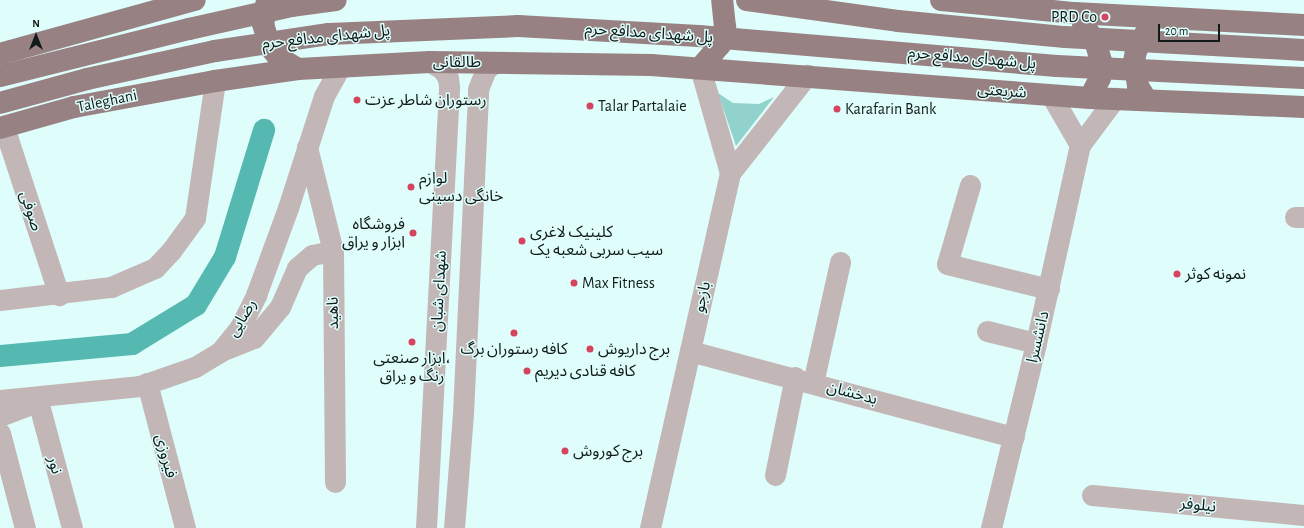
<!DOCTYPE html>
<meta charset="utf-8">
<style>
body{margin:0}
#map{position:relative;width:1304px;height:528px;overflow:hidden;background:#dffdfa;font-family:"Alegreya Sans","Noto Sans Arabic",sans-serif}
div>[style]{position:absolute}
.green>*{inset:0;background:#92d2cc}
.canal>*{height:22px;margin:-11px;padding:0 11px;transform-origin:11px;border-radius:11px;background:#55b8b1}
.minor>*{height:21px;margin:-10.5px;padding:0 10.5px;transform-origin:10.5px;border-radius:10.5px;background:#c3b6b7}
.major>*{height:22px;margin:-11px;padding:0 11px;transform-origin:11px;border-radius:11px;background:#978183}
.major-bridge>*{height:22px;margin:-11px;padding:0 11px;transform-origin:11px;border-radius:11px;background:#978183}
.dots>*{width:11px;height:11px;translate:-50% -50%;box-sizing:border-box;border:2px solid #dffdfa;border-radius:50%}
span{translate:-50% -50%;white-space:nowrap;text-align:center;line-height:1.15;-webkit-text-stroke:3px #dffdfa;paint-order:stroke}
.poi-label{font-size:16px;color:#101b1a}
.right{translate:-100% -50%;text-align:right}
.left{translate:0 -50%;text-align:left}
.street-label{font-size:16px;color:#101b1a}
.north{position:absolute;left:16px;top:16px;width:40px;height:40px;-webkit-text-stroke:3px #dffdfa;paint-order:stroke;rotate:0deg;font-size:11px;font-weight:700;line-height:16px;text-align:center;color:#101b1a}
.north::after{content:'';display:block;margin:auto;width:14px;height:18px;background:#101b1a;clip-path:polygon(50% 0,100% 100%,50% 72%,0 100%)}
.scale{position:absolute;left:1158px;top:24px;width:62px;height:18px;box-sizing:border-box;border:2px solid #101b1a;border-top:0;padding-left:5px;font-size:12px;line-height:14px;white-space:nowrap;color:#101b1a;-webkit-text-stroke:3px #dffdfa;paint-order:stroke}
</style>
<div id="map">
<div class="green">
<i style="clip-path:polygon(718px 93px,733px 103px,759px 104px,774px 97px,736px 146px)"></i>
</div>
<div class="canal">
<i style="left:0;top:356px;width:133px;rotate:-5.2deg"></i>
<i style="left:132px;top:344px;width:75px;rotate:-31.4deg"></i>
<i style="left:196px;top:305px;width:56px;rotate:-58.9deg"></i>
<i style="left:225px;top:257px;width:133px;rotate:-72.9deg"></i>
</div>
<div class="minor">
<i style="left:1051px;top:95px;width:58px;rotate:59.9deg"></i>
<i style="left:4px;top:127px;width:177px;rotate:71.9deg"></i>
<i style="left:307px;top:147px;width:107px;rotate:76deg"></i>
<i style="left:333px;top:251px;width:231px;rotate:89.5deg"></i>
<i style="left:730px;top:173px;width:125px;rotate:-51.8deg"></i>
<i style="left:970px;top:185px;width:82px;rotate:106.2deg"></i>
<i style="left:947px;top:264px;width:105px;rotate:13.8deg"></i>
<i style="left:1295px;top:217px;width:9px"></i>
<i style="left:0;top:300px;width:112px;rotate:-6.7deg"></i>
<i style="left:111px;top:287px;width:48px;rotate:-23.4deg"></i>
<i style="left:155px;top:268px;width:23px;rotate:-47deg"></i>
<i style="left:171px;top:251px;width:41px;rotate:-54deg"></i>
<i style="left:195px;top:218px;width:138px;rotate:-81.7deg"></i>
<i style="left:987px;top:331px;width:50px;rotate:13.8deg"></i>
<i style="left:221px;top:351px;width:35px;rotate:-22deg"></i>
<i style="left:254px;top:338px;width:40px;rotate:-50deg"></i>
<i style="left:280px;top:307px;width:43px;rotate:-66.4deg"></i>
<i style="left:297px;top:268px;width:20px;rotate:-41deg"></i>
<i style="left:312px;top:255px;width:21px;rotate:-11deg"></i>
<i style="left:690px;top:351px;width:335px;rotate:14.9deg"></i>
<i style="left:147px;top:383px;width:150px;rotate:75.3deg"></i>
<i style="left:813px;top:383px;width:124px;rotate:-77.4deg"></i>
<i style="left:0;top:400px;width:141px;rotate:-5.7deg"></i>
<i style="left:140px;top:386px;width:58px;rotate:-19.1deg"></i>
<i style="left:195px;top:367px;width:29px;rotate:-31deg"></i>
<i style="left:220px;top:352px;width:32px;rotate:-51deg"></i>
<i style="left:240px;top:327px;width:36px;rotate:-63deg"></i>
<i style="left:256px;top:295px;width:93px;rotate:-69.8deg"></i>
<i style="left:288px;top:208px;width:118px;rotate:-72.2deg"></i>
<i style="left:324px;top:96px;width:33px;rotate:-61deg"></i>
<i style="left:38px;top:401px;width:131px;rotate:75deg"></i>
<i style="left:0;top:416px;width:33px;rotate:-21deg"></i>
<i style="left:0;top:433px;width:98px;rotate:75.3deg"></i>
<i style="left:775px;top:475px;width:100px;rotate:-78.5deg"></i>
<i style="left:1092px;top:495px;width:213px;rotate:5.4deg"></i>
<i style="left:426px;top:528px;width:442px;rotate:-87deg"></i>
<i style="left:449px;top:87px;width:9px;rotate:-96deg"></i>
<i style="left:448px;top:78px;width:11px;rotate:-124deg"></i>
<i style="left:442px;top:69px;width:14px;rotate:-150deg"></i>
<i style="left:454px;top:528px;width:115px;rotate:-85.5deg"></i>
<i style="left:463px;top:413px;width:324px;rotate:-87.3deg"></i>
<i style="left:478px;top:89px;width:22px;rotate:-68deg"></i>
<i style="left:486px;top:69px;width:12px;rotate:-35deg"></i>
<i style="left:650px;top:528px;width:364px;rotate:-77.3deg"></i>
<i style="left:730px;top:173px;width:109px;rotate:-105.9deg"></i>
<i style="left:991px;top:528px;width:190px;rotate:-76.3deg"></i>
<i style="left:1036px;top:343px;width:203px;rotate:-77.5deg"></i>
<i style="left:1080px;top:145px;width:59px;rotate:-53.3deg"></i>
</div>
<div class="major">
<i style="left:267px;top:0;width:24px;rotate:99deg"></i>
<i style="left:263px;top:24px;width:24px;rotate:73deg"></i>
<i style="left:270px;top:47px;width:13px;rotate:51deg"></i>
<i style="left:278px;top:57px;width:23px;rotate:31deg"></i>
<i style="left:941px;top:0;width:134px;rotate:5.6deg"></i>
<i style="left:1074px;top:13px;width:230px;rotate:3deg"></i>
<i style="left:1083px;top:24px;width:21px;rotate:55deg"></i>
<i style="left:1095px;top:41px;width:24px;rotate:73deg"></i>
<i style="left:1102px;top:64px;width:14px;rotate:98deg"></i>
<i style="left:1100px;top:78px;width:22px;rotate:117deg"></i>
<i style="left:0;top:54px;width:202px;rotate:-15.5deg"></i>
<i style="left:700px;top:68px;width:30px;rotate:-49deg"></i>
<i style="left:720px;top:45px;width:19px;rotate:-74deg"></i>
<i style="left:725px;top:27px;width:27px;rotate:-96deg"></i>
<i style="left:1146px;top:99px;width:15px;rotate:-122deg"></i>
<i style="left:1138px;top:86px;width:24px;rotate:-99deg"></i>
<i style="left:1134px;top:62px;width:11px;rotate:-80deg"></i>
<i style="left:1136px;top:51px;width:30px;rotate:-62deg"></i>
<i style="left:0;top:128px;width:77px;rotate:-15.8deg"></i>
<i style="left:74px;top:107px;width:143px;rotate:-10.4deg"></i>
<i style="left:215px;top:81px;width:84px;rotate:-8.2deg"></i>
<i style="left:298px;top:69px;width:132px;rotate:-3deg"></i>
<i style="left:430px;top:62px;width:221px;rotate:0.8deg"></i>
<i style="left:651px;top:65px;width:440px;rotate:4.3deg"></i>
<i style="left:1090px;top:98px;width:214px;rotate:2.4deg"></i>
</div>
<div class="major-bridge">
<i style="left:747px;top:0;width:152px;rotate:7.9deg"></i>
<i style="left:898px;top:21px;width:168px;rotate:5.5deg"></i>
<i style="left:1065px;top:37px;width:239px;rotate:3.1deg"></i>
<i style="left:0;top:76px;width:195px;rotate:-14deg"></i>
<i style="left:189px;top:29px;width:105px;rotate:-12.7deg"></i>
<i style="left:291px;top:6px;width:45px;rotate:-7.6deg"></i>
<i style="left:0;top:103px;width:90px;rotate:-15.4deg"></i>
<i style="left:87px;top:79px;width:131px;rotate:-12.3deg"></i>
<i style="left:215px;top:51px;width:115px;rotate:-8.5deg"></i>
<i style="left:329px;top:34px;width:189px;rotate:-2.4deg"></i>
<i style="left:518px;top:26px;width:181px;rotate:3.2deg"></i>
<i style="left:699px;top:36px;width:359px;rotate:4.8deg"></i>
<i style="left:1057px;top:66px;width:247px;rotate:2.8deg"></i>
</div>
<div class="dots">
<i style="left:1105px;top:17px;background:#d4445e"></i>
<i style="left:357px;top:100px;background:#d4445e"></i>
<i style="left:590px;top:106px;background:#d4445e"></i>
<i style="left:837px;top:109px;background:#d4445e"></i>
<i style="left:411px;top:187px;background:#d4445e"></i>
<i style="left:413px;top:233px;background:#d4445e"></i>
<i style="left:522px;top:241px;background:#d4445e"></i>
<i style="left:1177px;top:274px;background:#d4445e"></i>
<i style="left:574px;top:283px;background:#d4445e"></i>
<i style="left:514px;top:333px;background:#d4445e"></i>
<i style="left:412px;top:342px;background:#d4445e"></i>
<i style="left:590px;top:349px;background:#d4445e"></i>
<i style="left:527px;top:371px;background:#d4445e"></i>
<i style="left:565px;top:451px;background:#d4445e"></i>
</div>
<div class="poi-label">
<span class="right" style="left:1097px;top:17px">PRD Co</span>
<span class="left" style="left:365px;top:100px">رستوران شاطر عزت</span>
<span class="left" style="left:598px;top:106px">Talar Partalaie</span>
<span class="left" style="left:845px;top:109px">Karafarin Bank</span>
<span class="left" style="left:419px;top:187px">لوازم<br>خانگی دسینی</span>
<span class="right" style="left:405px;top:233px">فروشگاه<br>ابزار و یراق</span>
<span class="left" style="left:530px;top:241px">کلینیک لاغری<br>سیب سربی شعبه یک</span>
<span class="left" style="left:1185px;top:274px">نمونه کوثر</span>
<span class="left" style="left:582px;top:283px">Max Fitness</span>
<span style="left:514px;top:349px">کافه رستوران برگ</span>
<span class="left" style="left:598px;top:349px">برج داریوش</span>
<span style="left:412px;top:367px">ابزار صنعتی،<br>رنگ و یراق</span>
<span class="left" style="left:535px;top:371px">کافه قنادی دیریم</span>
<span class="left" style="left:573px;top:451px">برج کوروش</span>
</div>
<div class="street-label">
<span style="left:649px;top:33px;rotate:4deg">پل شهدای مدافع حرم</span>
<span style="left:326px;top:37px;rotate:-6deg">پل شهدای مدافع حرم</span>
<span style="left:972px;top:58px;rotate:5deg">پل شهدای مدافع حرم</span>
<span style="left:457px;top:62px">طالقانی</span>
<span style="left:1002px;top:91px;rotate:4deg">شریعتی</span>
<span style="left:107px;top:101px;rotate:-12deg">Taleghani</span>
<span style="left:31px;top:211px;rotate:72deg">صوفی</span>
<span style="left:439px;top:291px;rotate:-87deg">شهدای شبان</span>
<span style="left:702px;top:297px;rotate:-77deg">بازجو</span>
<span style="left:333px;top:313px;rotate:-91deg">ناهید</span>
<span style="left:242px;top:318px;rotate:-59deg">رضایی</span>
<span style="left:1038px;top:337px;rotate:-77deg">دانشسرا</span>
<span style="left:852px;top:393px;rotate:15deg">بدخشان</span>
<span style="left:166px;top:456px;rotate:75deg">فیروزی</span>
<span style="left:55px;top:465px;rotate:75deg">نور</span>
<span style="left:1198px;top:505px;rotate:6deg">نیلوفر</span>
</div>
<div class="north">N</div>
<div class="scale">20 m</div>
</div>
